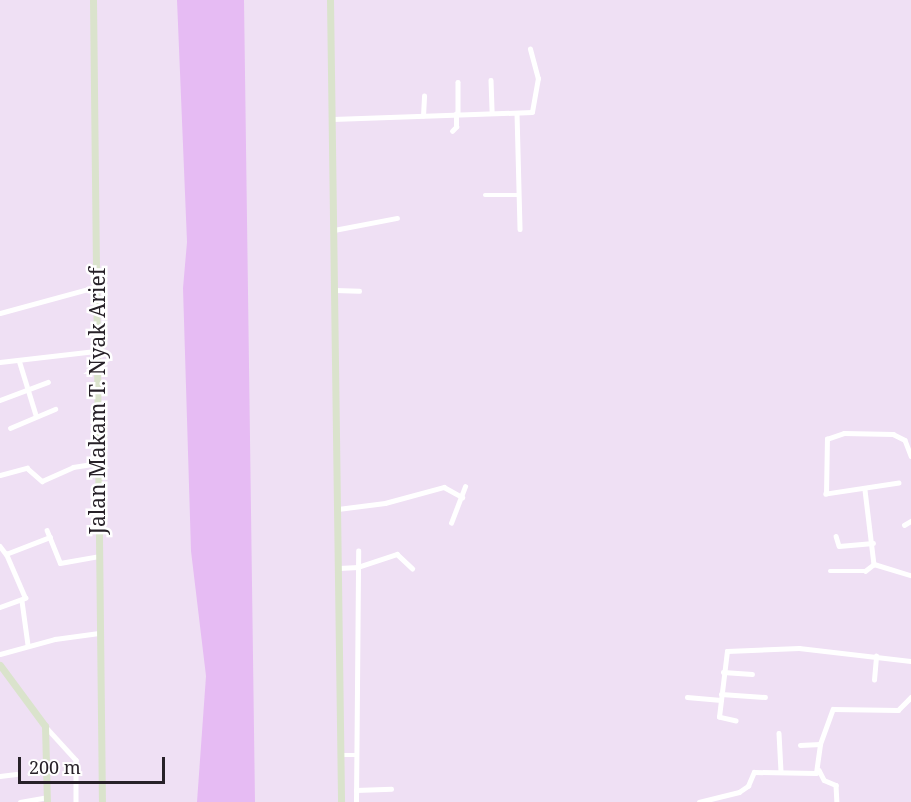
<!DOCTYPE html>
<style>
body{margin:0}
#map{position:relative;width:911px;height:802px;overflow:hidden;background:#efe0f4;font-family:"Noto Serif",serif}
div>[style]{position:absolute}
.water>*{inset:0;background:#e6bbf3}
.street>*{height:4.5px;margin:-2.25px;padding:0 2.25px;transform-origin:2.25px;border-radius:2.25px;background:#fff}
.secondary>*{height:7px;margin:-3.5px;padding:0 3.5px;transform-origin:3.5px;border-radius:3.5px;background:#dae3cc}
span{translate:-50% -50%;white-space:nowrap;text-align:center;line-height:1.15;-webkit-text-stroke:5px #fff;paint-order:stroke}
.street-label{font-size:21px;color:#272128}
.scale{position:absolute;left:18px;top:757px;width:147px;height:27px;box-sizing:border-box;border:3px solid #272128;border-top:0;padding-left:8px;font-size:18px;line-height:21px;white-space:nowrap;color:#272128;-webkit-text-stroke:4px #fff;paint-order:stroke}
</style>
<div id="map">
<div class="water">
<i style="clip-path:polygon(177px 0,244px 0,255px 802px,197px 802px,206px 676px,191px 551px,183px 288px,187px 242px)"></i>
</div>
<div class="street">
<i style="left:491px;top:80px;width:33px;rotate:88deg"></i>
<i style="left:458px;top:82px;width:32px;rotate:90deg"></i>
<i style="left:517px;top:113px;width:116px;rotate:88.5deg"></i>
<i style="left:423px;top:116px;width:20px;rotate:-87deg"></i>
<i style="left:333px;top:119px;width:199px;rotate:-2deg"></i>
<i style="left:532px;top:112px;width:34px;rotate:-80deg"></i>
<i style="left:538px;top:79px;width:31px;rotate:-105deg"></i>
<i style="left:452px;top:131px;width:6px;rotate:-45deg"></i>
<i style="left:456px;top:127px;width:13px;rotate:-90deg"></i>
<i style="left:485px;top:195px;width:32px"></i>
<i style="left:334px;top:230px;width:64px;rotate:-10.8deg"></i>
<i style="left:335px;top:290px;width:24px;rotate:2deg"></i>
<i style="left:0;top:313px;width:99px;rotate:-15.2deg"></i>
<i style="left:19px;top:360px;width:58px;rotate:72.8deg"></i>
<i style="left:0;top:362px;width:98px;rotate:-6.5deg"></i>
<i style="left:0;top:400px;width:51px;rotate:-20.6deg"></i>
<i style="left:10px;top:428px;width:49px;rotate:-22.9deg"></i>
<i style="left:0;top:475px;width:28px;rotate:-15deg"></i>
<i style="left:27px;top:468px;width:20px;rotate:41deg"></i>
<i style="left:42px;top:481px;width:34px;rotate:-24deg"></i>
<i style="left:73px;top:467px;width:24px;rotate:-9deg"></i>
<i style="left:899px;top:483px;width:74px;rotate:171.4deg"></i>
<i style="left:826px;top:494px;width:55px;rotate:-89deg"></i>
<i style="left:827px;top:439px;width:18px;rotate:-19deg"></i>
<i style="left:844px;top:433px;width:49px;rotate:1.2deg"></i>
<i style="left:893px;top:434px;width:13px;rotate:27deg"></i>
<i style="left:905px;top:440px;width:17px;rotate:69deg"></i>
<i style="left:865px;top:490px;width:75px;rotate:83.1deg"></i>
<i style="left:874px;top:564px;width:39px;rotate:17deg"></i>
<i style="left:338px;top:509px;width:47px;rotate:-7.3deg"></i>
<i style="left:385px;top:503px;width:61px;rotate:-15.2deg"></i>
<i style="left:444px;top:487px;width:21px;rotate:29deg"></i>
<i style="left:451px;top:523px;width:39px;rotate:-69deg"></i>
<i style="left:904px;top:525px;width:8px;rotate:-30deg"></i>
<i style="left:47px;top:530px;width:35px;rotate:68deg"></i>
<i style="left:60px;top:563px;width:39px;rotate:-10deg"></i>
<i style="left:836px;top:536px;width:10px;rotate:73deg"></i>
<i style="left:839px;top:546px;width:34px;rotate:-5deg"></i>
<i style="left:0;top:546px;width:10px;rotate:53deg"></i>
<i style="left:339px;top:568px;width:19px;rotate:-3deg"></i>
<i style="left:358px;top:567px;width:41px;rotate:-18.4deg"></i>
<i style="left:397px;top:554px;width:21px;rotate:43deg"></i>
<i style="left:830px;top:571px;width:35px"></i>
<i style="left:865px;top:571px;width:11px;rotate:-38deg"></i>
<i style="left:22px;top:601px;width:44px;rotate:82.2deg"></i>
<i style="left:0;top:607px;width:27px;rotate:-20deg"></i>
<i style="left:25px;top:598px;width:48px;rotate:-113.4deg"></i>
<i style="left:6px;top:554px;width:47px;rotate:-21.1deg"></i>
<i style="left:0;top:654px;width:57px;rotate:-15.3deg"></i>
<i style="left:55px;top:639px;width:44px;rotate:-7.8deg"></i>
<i style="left:723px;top:672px;width:29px;rotate:4deg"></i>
<i style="left:874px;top:680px;width:24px;rotate:-85deg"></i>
<i style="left:721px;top:694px;width:44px;rotate:3.9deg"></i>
<i style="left:687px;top:697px;width:34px;rotate:5deg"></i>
<i style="left:736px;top:721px;width:17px;rotate:-167deg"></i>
<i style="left:719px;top:717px;width:66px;rotate:-83.1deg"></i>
<i style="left:727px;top:651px;width:72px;rotate:-2.4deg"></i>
<i style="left:799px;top:648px;width:113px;rotate:6.6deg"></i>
<i style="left:45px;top:726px;width:46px;rotate:47.6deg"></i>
<i style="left:76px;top:760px;width:42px;rotate:90deg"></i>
<i style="left:779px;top:733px;width:37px;rotate:87deg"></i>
<i style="left:800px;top:745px;width:20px;rotate:-3deg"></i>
<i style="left:341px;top:755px;width:15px"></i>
<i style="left:819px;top:770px;width:11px;rotate:63deg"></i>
<i style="left:824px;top:780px;width:13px;rotate:23deg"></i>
<i style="left:836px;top:785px;width:17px;rotate:87deg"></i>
<i style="left:0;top:776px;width:16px;rotate:-7deg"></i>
<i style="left:356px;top:790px;width:35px;rotate:-2deg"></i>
<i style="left:20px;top:802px;width:27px;rotate:-10deg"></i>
<i style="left:356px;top:802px;width:251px;rotate:-89.5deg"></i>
<i style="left:699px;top:802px;width:41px;rotate:-14deg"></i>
<i style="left:739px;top:792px;width:11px;rotate:-34deg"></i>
<i style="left:748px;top:786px;width:15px;rotate:-67deg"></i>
<i style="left:754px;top:772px;width:62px;rotate:0.9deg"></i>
<i style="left:816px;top:773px;width:29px;rotate:-82deg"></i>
<i style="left:820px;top:744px;width:37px;rotate:-70deg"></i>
<i style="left:833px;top:709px;width:65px;rotate:0.9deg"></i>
<i style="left:898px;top:710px;width:18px;rotate:-45deg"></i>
</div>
<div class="secondary">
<i style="left:93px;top:0;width:802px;rotate:89.36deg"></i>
<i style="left:330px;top:0;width:802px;rotate:89.21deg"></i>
<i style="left:0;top:665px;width:76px;rotate:53.6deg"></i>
<i style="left:45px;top:726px;width:76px;rotate:88.5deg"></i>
</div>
<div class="street-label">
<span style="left:97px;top:401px;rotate:-90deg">Jalan Makam T. Nyak Arief</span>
</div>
<div class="scale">200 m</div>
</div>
